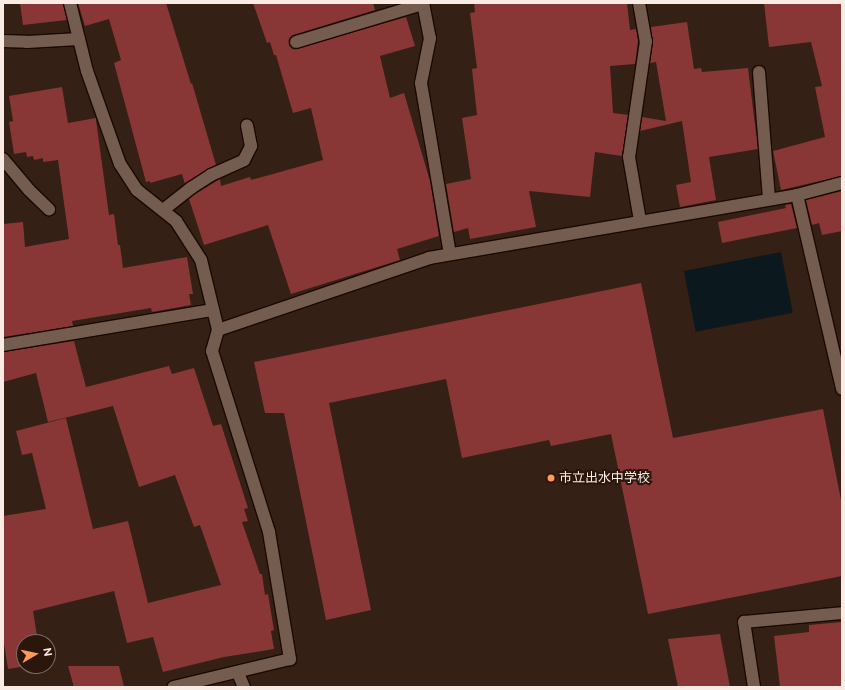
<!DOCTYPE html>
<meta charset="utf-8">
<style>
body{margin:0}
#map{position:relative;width:845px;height:690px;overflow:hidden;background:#342014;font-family:Raleway,"Noto Sans JP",sans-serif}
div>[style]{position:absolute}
.water>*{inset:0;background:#0b191e;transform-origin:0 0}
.building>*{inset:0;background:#883736}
.roads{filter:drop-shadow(1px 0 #1b0901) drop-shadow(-1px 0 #1b0901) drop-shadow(0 1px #1b0901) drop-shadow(0 -1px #1b0901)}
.minor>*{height:12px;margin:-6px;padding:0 6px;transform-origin:6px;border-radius:6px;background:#745c4e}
.dots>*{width:11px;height:11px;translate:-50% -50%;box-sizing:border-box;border:2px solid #2a160b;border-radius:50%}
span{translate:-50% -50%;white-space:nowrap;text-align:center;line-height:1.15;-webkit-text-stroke:4px #2a160b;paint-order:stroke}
.poi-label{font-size:13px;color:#faebe4}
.left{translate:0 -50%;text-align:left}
.frame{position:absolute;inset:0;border:4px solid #faebe4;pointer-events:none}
.north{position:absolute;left:16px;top:634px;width:40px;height:40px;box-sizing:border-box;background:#2a160b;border:1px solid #7d6b62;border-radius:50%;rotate:81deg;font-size:11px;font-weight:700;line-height:16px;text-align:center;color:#faebe4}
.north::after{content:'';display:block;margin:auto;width:14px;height:18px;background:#fe9b59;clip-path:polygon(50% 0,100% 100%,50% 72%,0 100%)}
</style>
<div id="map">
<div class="water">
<i style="left:781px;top:252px;width:62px;height:99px;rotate:79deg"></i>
</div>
<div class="building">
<i style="clip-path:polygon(20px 3px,63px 3px,67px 20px,23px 25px)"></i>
<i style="clip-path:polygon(78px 3px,166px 3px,191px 84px,192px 83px,216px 165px,185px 184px,182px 174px,150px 183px,150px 181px,146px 182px,114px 63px,121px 60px,109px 19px,85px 26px)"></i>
<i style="clip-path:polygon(253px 3px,373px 3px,375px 10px,293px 35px,289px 40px,289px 44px,295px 49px,406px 17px,415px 46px,380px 56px,390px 98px,404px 93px,430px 181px,439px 236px,397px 249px,400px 260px,291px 294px,268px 225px,204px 245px,189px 199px,195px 194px,220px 179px,221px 186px,250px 177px,251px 180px,323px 160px,311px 108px,293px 113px,276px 55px,274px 55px,270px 42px,267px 43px)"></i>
<i style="clip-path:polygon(474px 3px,627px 3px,630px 30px,636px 29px,638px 41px,635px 64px,610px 66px,613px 113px,628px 115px,622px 156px,595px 152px,590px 197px,529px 191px,536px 227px,470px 239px,468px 228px,454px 232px,446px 184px,471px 179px,462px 118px,477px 115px,472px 69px,477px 68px,470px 13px,475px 12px)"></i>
<i style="clip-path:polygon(764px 3px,842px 3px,842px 176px,781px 190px,773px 151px,825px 137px,815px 87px,822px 86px,811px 42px,769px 47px)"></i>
<i style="clip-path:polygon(687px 22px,694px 69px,701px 68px,702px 72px,748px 68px,758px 149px,709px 157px,716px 200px,680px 207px,676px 185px,691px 182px,682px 121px,640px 131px,642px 117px,666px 121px,656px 62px,650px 63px,653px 42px,651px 27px)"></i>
<i style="clip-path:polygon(62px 87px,68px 123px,96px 118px,96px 120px,109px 215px,114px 214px,118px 245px,120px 245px,123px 268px,187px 257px,193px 294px,189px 294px,191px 305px,152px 312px,151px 308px,72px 321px,73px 326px,3px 337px,3px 224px,23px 222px,25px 247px,69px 239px,58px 160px,43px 162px,43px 158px,34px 160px,33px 156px,27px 157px,26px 152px,14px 154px,9px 122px,13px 121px,9px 96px)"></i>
<i style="clip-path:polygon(842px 191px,842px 231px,822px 235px,819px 223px,812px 225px,806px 200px)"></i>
<i style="clip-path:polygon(791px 204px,797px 228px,722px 243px,718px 222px,786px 208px,785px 205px)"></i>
<i style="clip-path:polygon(641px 283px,673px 438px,823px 409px,842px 505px,842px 576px,648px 614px,611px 434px,551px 446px,549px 440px,462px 458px,446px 379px,329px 403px,371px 610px,326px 620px,284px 413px,265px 413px,254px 362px)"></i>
<i style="clip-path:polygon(74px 341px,86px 387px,169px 366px,172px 374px,194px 368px,213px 426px,221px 424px,248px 508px,244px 509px,248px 521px,242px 522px,260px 574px,262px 574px,265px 595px,268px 594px,274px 630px,271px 631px,274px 649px,224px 657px,163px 672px,153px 637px,127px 643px,114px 591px,33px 611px,38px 642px,24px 642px,24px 666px,27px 666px,8px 669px,3px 637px,3px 516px,46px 509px,32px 453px,22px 455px,16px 431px,66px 418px,93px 529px,128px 521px,148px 603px,221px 585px,200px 525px,194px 527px,175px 475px,139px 487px,113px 406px,48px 422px,36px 373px,3px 382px,3px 352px)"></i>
<i style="clip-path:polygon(842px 622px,842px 687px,780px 687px,774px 636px,809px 632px,809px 625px)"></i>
<i style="clip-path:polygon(720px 634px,730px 687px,678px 687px,668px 639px)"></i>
<i style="clip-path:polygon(68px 666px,119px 666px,124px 687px,74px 687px)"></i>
</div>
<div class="roads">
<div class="minor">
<i style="left:70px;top:3px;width:70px;rotate:76deg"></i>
<i style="left:87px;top:71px;width:99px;rotate:70.5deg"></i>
<i style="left:120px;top:164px;width:31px;rotate:57deg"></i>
<i style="left:137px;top:190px;width:50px;rotate:38.5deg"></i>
<i style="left:176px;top:221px;width:46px;rotate:57.3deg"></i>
<i style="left:201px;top:260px;width:72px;rotate:76.3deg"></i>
<i style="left:218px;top:330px;width:22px;rotate:106deg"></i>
<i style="left:212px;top:351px;width:190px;rotate:72.5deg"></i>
<i style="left:269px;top:532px;width:129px;rotate:80.6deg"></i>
<i style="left:290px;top:659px;width:120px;rotate:166.5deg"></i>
<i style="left:423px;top:3px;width:36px;rotate:79deg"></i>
<i style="left:430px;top:38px;width:46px;rotate:101.3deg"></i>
<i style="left:421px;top:83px;width:173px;rotate:80.4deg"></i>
<i style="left:639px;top:3px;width:39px;rotate:80deg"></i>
<i style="left:646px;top:41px;width:117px;rotate:98.3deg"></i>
<i style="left:629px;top:157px;width:65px;rotate:80.2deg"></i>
<i style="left:3px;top:41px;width:24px;rotate:2deg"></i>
<i style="left:27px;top:42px;width:52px;rotate:-3.3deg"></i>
<i style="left:296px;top:42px;width:133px;rotate:-16.7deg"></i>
<i style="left:759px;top:72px;width:127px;rotate:85.5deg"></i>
<i style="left:3px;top:159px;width:40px;rotate:50deg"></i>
<i style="left:29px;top:190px;width:28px;rotate:44deg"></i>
<i style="left:797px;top:195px;width:199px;rotate:76.9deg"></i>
<i style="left:163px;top:210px;width:36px;rotate:-38deg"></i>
<i style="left:191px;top:188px;width:24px;rotate:-33deg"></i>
<i style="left:211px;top:175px;width:36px;rotate:-24deg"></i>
<i style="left:244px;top:160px;width:16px;rotate:-63deg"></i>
<i style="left:251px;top:146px;width:21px;rotate:-101deg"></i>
<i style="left:218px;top:330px;width:223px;rotate:-18.8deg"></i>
<i style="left:429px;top:258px;width:373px;rotate:-9.7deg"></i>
<i style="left:797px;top:195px;width:47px;rotate:-14.9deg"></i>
<i style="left:3px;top:345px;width:213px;rotate:-9.5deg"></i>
<i style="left:238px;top:673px;width:15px;rotate:67deg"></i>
<i style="left:754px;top:687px;width:66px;rotate:-98.7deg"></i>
<i style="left:744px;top:622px;width:98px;rotate:-5.2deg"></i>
</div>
</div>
<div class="dots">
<i style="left:551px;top:478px;background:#fe9b59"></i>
</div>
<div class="poi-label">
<span class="left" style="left:559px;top:478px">市立出水中学校</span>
</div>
<div class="frame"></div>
<div class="north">N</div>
</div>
